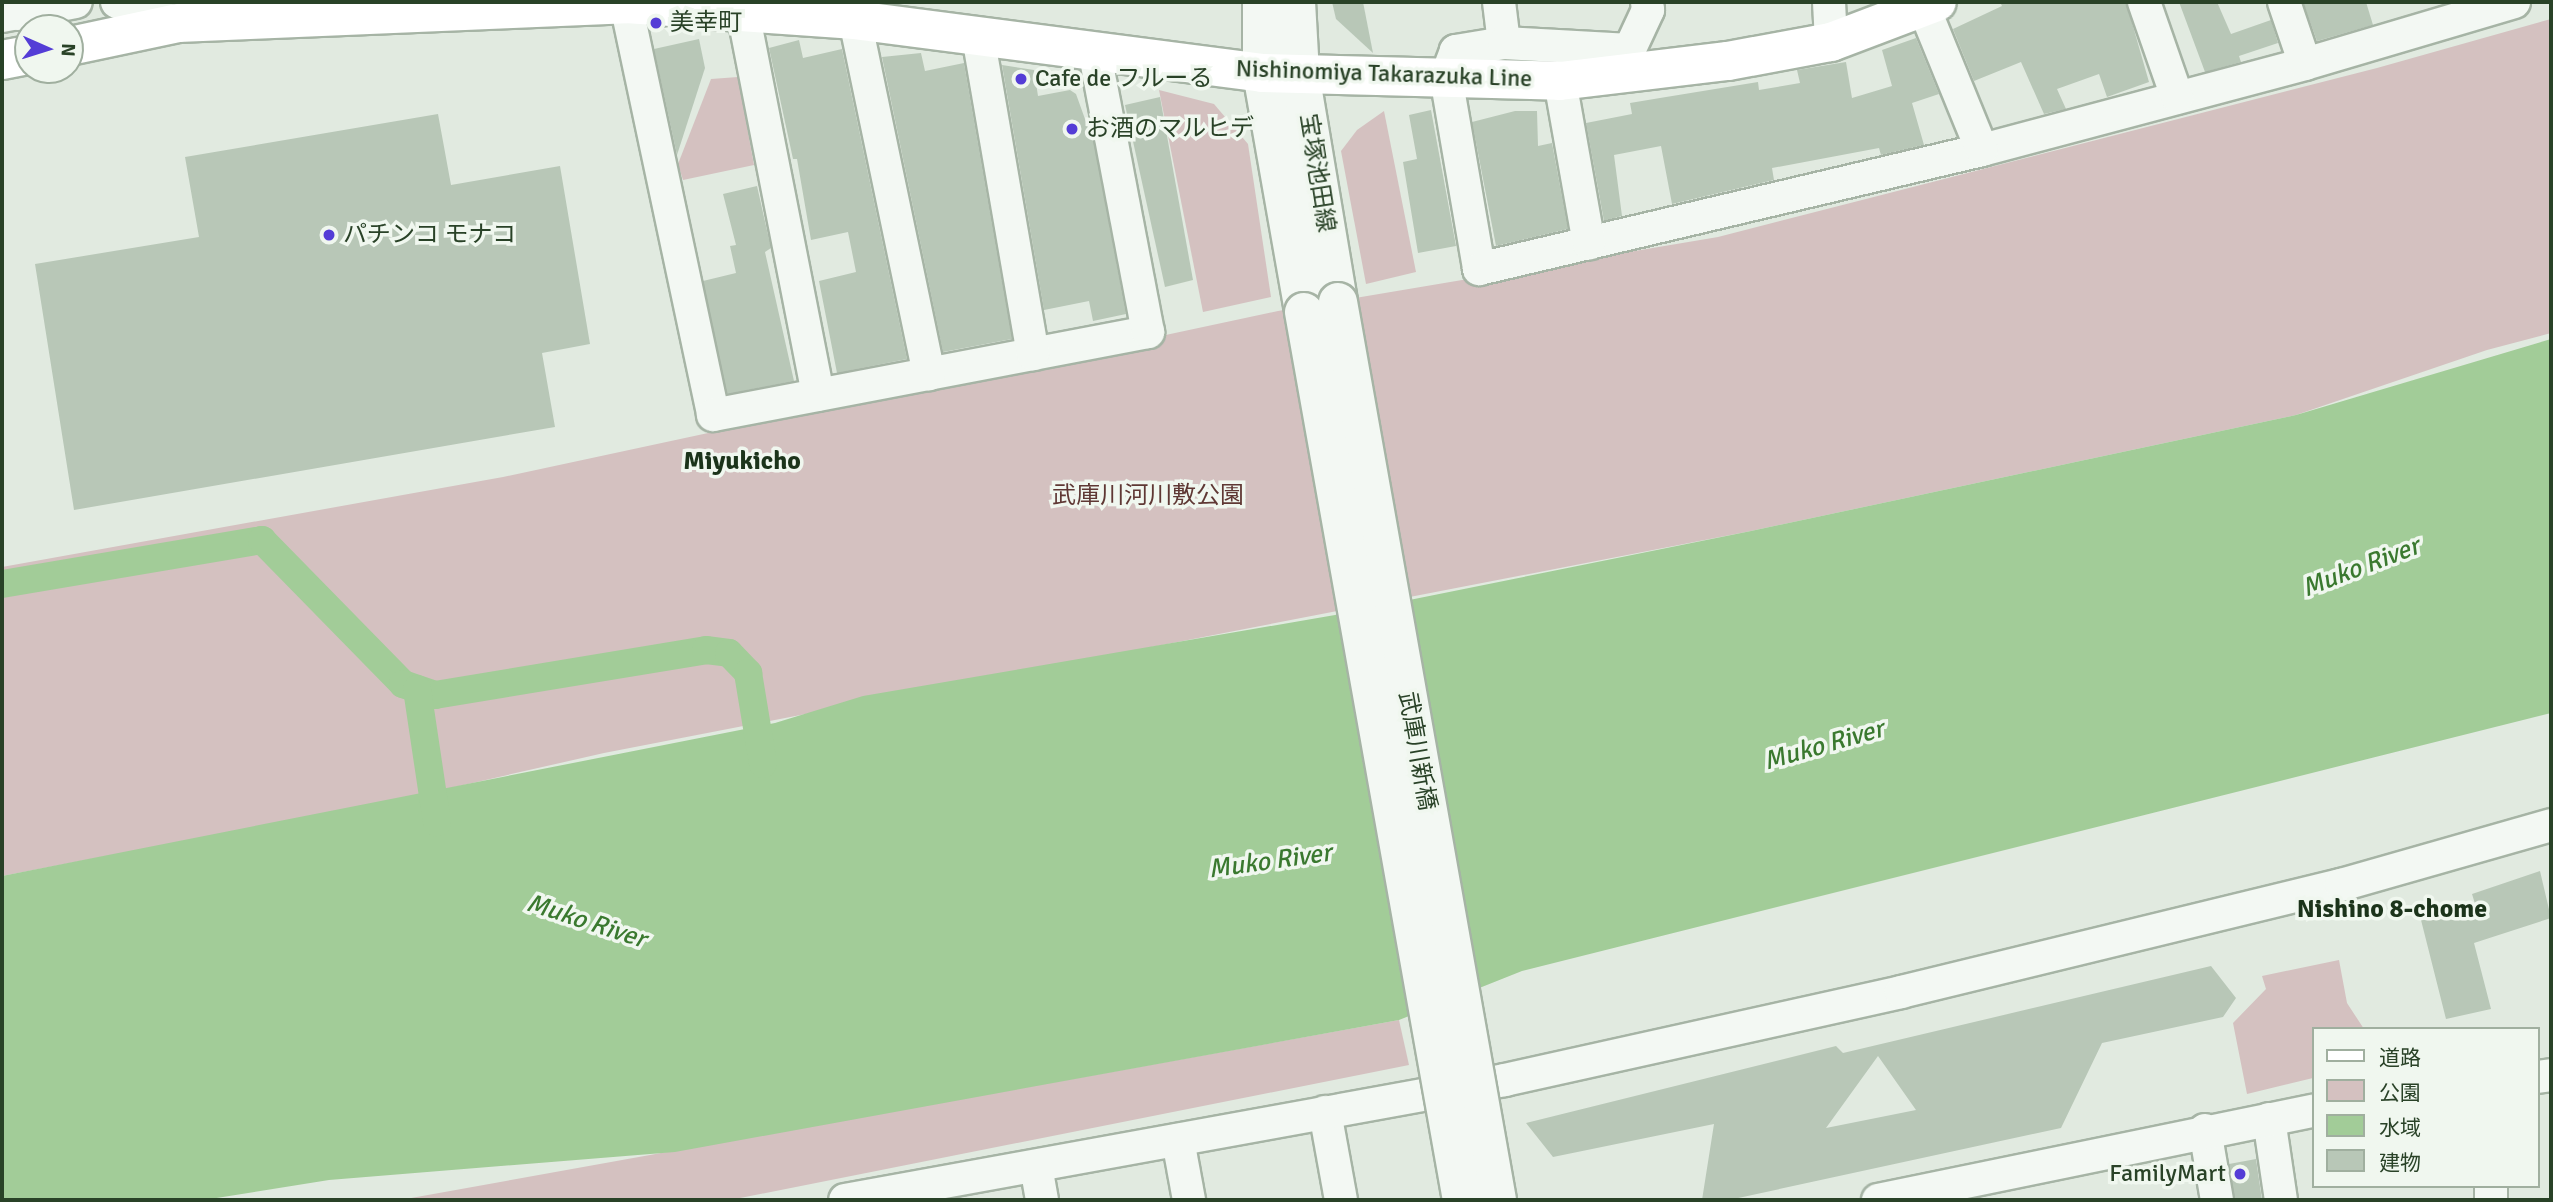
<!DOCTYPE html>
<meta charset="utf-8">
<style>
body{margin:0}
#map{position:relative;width:2553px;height:1202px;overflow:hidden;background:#e1eae0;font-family:Signika,"Noto Sans JP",sans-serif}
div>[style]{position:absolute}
.green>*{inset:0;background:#d4c1c0}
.water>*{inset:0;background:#a2cc98}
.canal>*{height:28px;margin:-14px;padding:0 14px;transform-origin:14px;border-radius:14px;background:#a2cc98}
.building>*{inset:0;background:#b8c7b7}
.roads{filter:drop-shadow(2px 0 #a6b4a5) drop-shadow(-2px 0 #a6b4a5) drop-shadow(0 2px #a6b4a5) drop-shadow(0 -2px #a6b4a5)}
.minor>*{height:32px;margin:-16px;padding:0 16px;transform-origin:16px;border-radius:16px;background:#f3f8f3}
.tertiary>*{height:38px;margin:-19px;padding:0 19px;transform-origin:19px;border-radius:19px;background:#f3f8f3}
.secondary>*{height:38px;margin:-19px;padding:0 19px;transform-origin:19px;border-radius:19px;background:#fff}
.bridges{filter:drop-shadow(2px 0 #a6b4a5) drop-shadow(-2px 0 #a6b4a5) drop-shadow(0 2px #a6b4a5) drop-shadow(0 -2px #a6b4a5)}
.tertiary-bridge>*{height:38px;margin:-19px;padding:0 19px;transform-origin:19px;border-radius:19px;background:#f3f8f3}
.dots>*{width:19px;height:19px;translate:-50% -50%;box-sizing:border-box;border:4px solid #f0f7ef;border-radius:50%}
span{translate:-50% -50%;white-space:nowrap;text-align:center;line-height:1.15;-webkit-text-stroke:7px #f0f7ef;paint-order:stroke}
.poi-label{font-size:24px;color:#294227}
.left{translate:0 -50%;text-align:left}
.right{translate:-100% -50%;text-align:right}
.street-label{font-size:24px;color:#294227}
.park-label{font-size:24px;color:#5f3834}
.neighbourhood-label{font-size:26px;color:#1b331a;font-weight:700}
.water-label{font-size:26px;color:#3a792f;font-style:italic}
.frame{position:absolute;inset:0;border:4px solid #294227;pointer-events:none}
.legend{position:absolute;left:2312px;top:1027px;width:228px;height:161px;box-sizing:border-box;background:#f0f7ef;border:2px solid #a0af9f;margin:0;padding:9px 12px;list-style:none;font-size:21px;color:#294227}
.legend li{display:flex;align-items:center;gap:14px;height:35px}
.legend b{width:35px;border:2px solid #a0af9f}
.north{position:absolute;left:14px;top:14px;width:70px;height:70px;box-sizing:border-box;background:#f0f7ef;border:2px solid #a0af9f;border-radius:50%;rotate:93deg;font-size:19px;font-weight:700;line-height:28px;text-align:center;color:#294227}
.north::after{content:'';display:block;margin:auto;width:24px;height:32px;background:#543dd6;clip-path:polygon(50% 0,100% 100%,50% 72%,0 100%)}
</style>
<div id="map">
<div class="green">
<i style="clip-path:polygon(2551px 19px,2551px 333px,2487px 350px,2296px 415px,1751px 531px,604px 753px,380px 804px,2px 876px,2px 567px,503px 477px,1278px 311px,1718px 237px,2377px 68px)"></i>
<i style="clip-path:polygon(738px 77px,754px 165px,683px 180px,678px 164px,711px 79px)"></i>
<i style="clip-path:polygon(1159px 90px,1214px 104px,1248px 144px,1271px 297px,1203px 312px)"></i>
<i style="clip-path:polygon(1384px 111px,1416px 272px,1366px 284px,1341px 151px,1357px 130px)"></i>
<i style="clip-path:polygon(2339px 960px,2347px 1003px,2364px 1029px,2313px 1029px,2313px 1078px,2247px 1094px,2233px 1023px,2266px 989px,2262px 976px)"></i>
<i style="clip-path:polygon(1399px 1020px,1409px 1065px,730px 1200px,400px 1200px)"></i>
</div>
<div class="water">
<i style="clip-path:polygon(2551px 339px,2551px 713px,1522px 971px,1399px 1020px,675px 1152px,329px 1180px,204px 1200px,2px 1200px,2px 876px,775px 723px,863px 696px,1335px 615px,1751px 531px,2296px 415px)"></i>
</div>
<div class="canal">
<i style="left:2px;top:584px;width:264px;rotate:-9.6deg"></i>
<i style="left:262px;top:540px;width:202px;rotate:45.6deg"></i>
<i style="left:403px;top:684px;width:34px;rotate:19deg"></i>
<i style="left:435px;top:695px;width:275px;rotate:-9.4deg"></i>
<i style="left:706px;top:650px;width:23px;rotate:7deg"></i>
<i style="left:729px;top:653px;width:28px;rotate:46deg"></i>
<i style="left:748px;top:673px;width:92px;rotate:80.6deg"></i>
<i style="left:417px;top:689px;width:135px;rotate:81.5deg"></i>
</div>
<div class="building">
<i style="clip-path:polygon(1332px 2px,1363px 2px,1373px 53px,1336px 19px)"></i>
<i style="clip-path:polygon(2000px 2px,2126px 2px,2149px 82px,2107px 97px,2099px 74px,2057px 89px,2066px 109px,2044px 114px,2021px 62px,1974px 81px,1953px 29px,2002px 6px)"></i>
<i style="clip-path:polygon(2179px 2px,2217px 2px,2231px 34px,2271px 20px,2278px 43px,2239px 56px,2241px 62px,2205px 72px)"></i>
<i style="clip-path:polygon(2303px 2px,2366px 2px,2373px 25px,2317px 41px)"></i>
<i style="clip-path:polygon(1916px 38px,1939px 94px,1912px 103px,1924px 145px,1881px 155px,1879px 148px,1772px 168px,1774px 180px,1672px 204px,1661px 146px,1614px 155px,1622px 216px,1604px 221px,1586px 123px,1632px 114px,1630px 103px,1660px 98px,1758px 82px,1759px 90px,1800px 83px,1797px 70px,1846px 62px,1852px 98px,1892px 86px,1882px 50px)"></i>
<i style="clip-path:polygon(699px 39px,705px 68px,677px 155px,654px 49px)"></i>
<i style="clip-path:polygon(799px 40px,803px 58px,842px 49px,907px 359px,837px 373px,819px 281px,856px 272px,848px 232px,811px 240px,797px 159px,793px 159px,769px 48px)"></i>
<i style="clip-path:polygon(921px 53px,925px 71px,964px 63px,1012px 339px,943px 352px,882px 57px)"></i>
<i style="clip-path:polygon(1002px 65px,1034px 70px,1038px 96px,1070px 90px,1076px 94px,1094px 144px,1126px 314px,1093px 321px,1089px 301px,1044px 310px)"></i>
<i style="clip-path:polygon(1160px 97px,1193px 280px,1165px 287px,1125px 105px)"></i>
<i style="clip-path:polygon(1431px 110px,1456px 246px,1418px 253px,1403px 162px,1417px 159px,1409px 115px)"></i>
<i style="clip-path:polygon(1515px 111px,1537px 111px,1538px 146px,1552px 143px,1568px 229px,1496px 246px,1472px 122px)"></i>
<i style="clip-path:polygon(438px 114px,451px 185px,560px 166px,590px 344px,542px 353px,555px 427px,74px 510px,35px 264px,199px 237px,185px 157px)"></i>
<i style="clip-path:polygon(757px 186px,771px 248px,765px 252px,794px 381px,727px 394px,703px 281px,736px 273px,730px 246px,736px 245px,723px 194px)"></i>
<i style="clip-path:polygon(2540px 871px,2551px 918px,2474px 943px,2491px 1009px,2446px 1019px,2421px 920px,2476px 907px,2472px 894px)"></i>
<i style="clip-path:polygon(evenodd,2211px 966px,2236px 998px,2223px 1017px,2102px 1043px,2061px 1128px,1729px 1200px,1702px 1200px,1714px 1124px,1553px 1157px,1526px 1123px,1836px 1046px,1843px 1053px,2211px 966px,1878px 1056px,1916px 1110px,1826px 1128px,1878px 1056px)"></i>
<i style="clip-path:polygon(2256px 1159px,2262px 1200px,2235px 1200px,2229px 1164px)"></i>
</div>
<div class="roads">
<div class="minor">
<i style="left:117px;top:2px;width:65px;rotate:19deg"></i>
<i style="left:1499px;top:2px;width:41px;rotate:83deg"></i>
<i style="left:1504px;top:43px;width:49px;rotate:170.5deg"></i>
<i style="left:1456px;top:51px;width:28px;rotate:111deg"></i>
<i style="left:1446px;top:77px;width:195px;rotate:80.2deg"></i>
<i style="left:1479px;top:269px;width:517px;rotate:-13.31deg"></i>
<i style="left:1982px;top:150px;width:334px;rotate:-14.9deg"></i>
<i style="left:2305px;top:64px;width:218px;rotate:-16.5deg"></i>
<i style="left:1829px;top:2px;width:40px;rotate:87.1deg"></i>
<i style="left:2144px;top:2px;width:101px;rotate:70.8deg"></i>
<i style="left:2284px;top:2px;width:65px;rotate:71.3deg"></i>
<i style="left:626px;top:4px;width:420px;rotate:78deg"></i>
<i style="left:713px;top:415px;width:443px;rotate:-10.8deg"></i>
<i style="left:1148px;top:332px;width:284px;rotate:-100.8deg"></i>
<i style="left:1924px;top:8px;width:153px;rotate:67.8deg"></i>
<i style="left:743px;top:12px;width:390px;rotate:78.9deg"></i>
<i style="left:2px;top:16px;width:75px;rotate:-10.7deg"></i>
<i style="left:855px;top:20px;width:362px;rotate:78.2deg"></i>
<i style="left:978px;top:36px;width:323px;rotate:80.2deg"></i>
<i style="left:1504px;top:43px;width:126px;rotate:3.2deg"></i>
<i style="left:1621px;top:68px;width:64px;rotate:-65deg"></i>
<i style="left:1648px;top:10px;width:8px;rotate:-97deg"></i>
<i style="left:1560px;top:81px;width:165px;rotate:79.9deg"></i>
<i style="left:2537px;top:1077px;width:14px;rotate:-8deg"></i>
<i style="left:1325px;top:1112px;width:89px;rotate:79.7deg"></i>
<i style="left:2269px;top:1119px;width:82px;rotate:81.6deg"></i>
<i style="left:2205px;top:1130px;width:71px;rotate:80.3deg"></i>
<i style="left:1178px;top:1140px;width:61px;rotate:79.6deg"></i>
<i style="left:1036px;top:1166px;width:35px;rotate:80deg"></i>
<i style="left:2491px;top:1186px;width:14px;rotate:90deg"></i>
<i style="left:845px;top:1200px;width:671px;rotate:-10.3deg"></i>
<i style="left:1505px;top:1080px;width:406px;rotate:-12.5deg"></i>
<i style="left:1901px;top:992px;width:453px;rotate:-13.7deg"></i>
<i style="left:2341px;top:885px;width:218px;rotate:-15.9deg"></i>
<i style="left:1878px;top:1200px;width:444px;rotate:-11.6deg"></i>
</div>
<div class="tertiary">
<i style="left:17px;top:2px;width:9px;rotate:84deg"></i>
<i style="left:1262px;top:2px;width:71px;rotate:90deg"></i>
<i style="left:1262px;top:73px;width:243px;rotate:80deg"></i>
<i style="left:1296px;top:2px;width:72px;rotate:86.8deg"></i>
<i style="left:1300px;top:74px;width:231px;rotate:80.5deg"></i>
</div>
<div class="secondary">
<i style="left:70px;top:46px;width:110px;rotate:-12deg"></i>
<i style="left:178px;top:23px;width:448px;rotate:-2.4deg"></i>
<i style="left:626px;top:4px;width:230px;rotate:4deg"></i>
<i style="left:855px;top:20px;width:410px;rotate:7.4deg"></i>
<i style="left:1262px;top:73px;width:298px;rotate:1.5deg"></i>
<i style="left:1560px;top:81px;width:169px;rotate:-6.8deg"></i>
<i style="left:1728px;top:61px;width:105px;rotate:-10.5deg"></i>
<i style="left:1831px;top:42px;width:113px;rotate:-20.7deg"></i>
<i style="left:2px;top:60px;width:26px;rotate:-11deg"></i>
</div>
</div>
<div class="bridges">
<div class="tertiary-bridge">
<i style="left:1338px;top:302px;width:912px;rotate:79.96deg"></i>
<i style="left:1304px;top:312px;width:902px;rotate:79.91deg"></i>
</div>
</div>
<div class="dots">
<i style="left:656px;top:23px;background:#543dd6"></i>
<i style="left:1021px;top:79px;background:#543dd6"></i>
<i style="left:1072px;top:129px;background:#543dd6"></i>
<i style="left:329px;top:235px;background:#543dd6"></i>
<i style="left:2240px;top:1174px;background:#543dd6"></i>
</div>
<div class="poi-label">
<span class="left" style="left:670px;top:23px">美幸町</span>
<span class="left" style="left:1035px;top:79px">Cafe de フルーる</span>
<span class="left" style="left:1086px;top:129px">お酒のマルヒデ</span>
<span class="left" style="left:343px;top:235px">パチンコ モナコ</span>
<span class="right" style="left:2226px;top:1174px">FamilyMart</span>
</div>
<div class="street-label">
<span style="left:1384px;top:74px;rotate:2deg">Nishinomiya Takarazuka Line</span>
<span style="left:1317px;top:173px;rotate:81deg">宝塚池田線</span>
<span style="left:1417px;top:751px;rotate:80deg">武庫川新橋</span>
</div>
<div class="park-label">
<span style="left:1148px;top:496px">武庫川河川敷公園</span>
</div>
<div class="neighbourhood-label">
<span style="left:742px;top:462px">Miyukicho</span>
<span style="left:2392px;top:910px">Nishino 8-chome</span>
</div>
<div class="water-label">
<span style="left:2361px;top:568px;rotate:-21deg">Muko River</span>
<span style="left:1824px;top:746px;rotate:-16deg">Muko River</span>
<span style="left:1270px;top:862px;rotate:-8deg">Muko River</span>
<span style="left:586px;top:922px;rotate:18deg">Muko River</span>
</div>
<div class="frame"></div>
<ul class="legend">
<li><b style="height:9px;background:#fff"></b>道路</li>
<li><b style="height:19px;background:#d4c1c0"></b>公園</li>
<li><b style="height:19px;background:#a2cc98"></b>水域</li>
<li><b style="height:19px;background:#b8c7b7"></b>建物</li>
</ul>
<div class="north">N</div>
</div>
